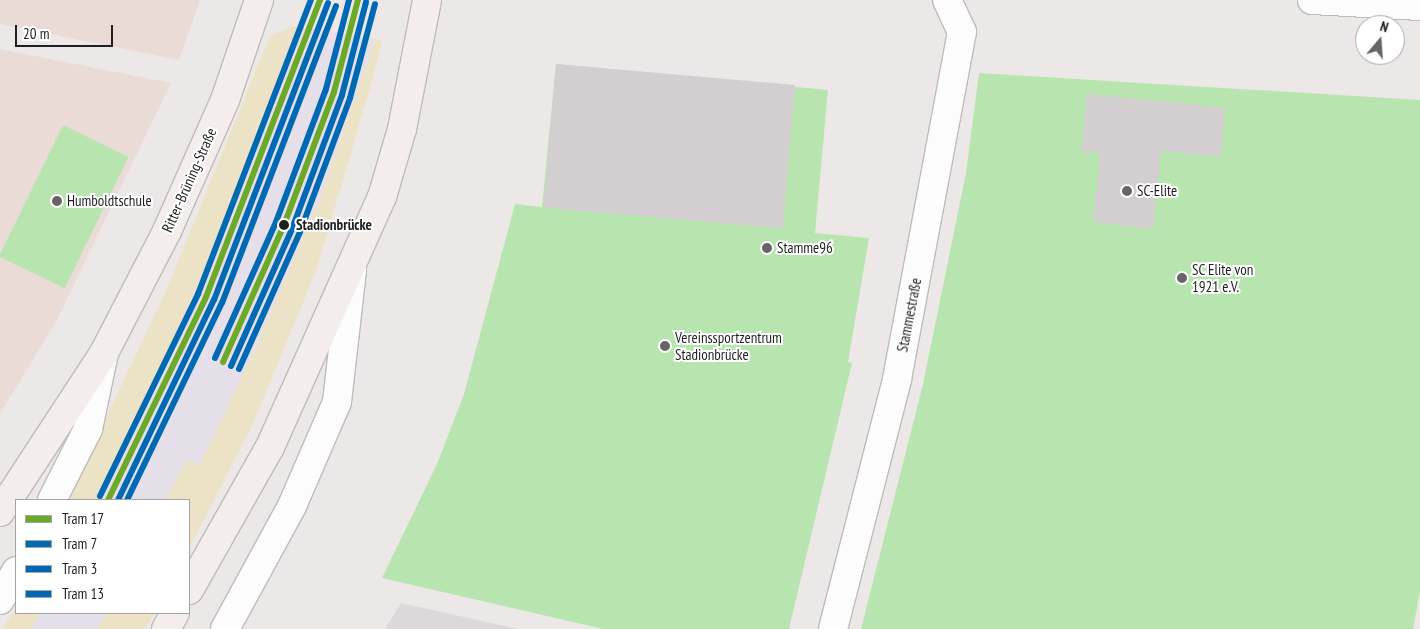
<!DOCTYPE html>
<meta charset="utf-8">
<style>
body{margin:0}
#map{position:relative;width:1420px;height:629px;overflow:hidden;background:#ede8e8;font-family:"PT Sans Narrow",sans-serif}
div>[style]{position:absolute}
.industrial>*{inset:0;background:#e5dfe9}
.education>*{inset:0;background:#eadbd7}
.religious>*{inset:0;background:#dbd9d9}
.grass>*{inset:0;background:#ece2c5}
.pitch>*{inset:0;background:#b8e5af;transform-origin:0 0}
.building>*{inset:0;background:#d3cfd0;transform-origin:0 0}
.roads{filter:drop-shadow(1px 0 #bdbbbb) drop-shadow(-1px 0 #bdbbbb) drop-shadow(0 1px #bdbbbb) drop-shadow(0 -1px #bdbbbb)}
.tertiary>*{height:28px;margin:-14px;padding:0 14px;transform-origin:14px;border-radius:14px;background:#fcfcfc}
.secondary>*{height:28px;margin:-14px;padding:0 14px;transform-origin:14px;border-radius:14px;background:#f4edeb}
.tram-1>*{height:6px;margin:-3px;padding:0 3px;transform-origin:3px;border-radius:3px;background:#6da929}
.tram-2>*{height:6px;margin:-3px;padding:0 3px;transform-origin:3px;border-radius:3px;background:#0069b4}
.tram-3>*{height:6px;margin:-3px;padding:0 3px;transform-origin:3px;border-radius:3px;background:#0069b4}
.tram-4>*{height:6px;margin:-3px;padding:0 3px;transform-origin:3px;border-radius:3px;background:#0069b4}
.dots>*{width:14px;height:14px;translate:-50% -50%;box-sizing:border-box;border:2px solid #fff;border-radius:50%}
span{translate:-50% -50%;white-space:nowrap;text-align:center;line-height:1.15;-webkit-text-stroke:4px #fff;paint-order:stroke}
.street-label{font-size:15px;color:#1f1f1f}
.poi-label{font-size:15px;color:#1f1f1f}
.left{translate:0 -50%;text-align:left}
.stop-label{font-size:15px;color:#1f1f1f;font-weight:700}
.legend{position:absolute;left:15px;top:499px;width:175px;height:115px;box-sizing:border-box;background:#fff;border:1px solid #a5a5a5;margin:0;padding:6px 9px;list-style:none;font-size:15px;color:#1f1f1f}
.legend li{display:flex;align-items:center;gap:10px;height:25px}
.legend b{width:25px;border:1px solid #a5a5a5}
.north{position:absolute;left:1355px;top:15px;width:50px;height:50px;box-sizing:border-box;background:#fff;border:1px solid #a5a5a5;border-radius:50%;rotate:18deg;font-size:14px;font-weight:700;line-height:20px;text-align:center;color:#1f1f1f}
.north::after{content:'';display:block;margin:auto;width:18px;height:22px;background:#676565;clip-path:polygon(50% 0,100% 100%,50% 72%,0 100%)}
.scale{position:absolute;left:15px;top:25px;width:98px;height:22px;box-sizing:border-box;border:2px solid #1f1f1f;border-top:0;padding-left:6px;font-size:15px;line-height:18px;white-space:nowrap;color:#1f1f1f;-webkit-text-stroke:4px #fff;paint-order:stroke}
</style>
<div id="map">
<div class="industrial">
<i style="clip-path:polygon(302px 27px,375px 39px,322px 194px,257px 345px,200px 465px,187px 459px,166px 500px,98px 500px,192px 302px)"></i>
<i style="clip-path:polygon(40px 613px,106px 613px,98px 629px,32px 629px)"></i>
</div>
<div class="education">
<i style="clip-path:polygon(0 0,200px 0,179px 60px,0 24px)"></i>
<i style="clip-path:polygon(0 49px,171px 83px,57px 320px,0 414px)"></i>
</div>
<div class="religious">
<i style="clip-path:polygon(401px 603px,518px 629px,385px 629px)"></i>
</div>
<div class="grass">
<i style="clip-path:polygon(293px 26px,302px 27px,244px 180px,144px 406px,98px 500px,67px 500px,165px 293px,270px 36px)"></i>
<i style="clip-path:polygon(375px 39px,382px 41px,371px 85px,316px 271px,252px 426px,189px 549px,189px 500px,166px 500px,187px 459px,200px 465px,257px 345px,322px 194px)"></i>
<i style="clip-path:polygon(16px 608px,16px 613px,40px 613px,32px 629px,2px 629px)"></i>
<i style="clip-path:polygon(106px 613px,154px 613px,145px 629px,98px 629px)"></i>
</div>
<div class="pitch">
<i style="clip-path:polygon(556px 64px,828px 90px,815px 233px,869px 238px,848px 362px,852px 363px,789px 629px,603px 629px,382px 578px,437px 464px,464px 394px,515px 204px,542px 207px)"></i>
<i style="clip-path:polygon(979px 73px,1420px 100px,1420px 591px,1413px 629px,861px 629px,923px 384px,966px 173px)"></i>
<i style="left:63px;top:125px;width:73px;height:146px;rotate:26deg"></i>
</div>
<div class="building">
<i style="left:556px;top:64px;width:240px;height:144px;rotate:5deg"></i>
<i style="clip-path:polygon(1087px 94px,1225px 108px,1220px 157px,1161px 151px,1153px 229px,1093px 222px,1100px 153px,1081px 152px)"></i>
</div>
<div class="roads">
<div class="tertiary">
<i style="left:1312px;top:0;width:108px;rotate:3.2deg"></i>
<i style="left:52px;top:500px;width:80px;rotate:-63.1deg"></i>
<i style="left:88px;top:429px;width:78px;rotate:-78.1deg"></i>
<i style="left:0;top:600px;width:33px;rotate:-61deg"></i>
<i style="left:225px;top:629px;width:140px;rotate:-61.4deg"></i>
<i style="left:292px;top:506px;width:113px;rotate:-66.6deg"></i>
<i style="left:337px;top:402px;width:133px;rotate:-83.5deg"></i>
<i style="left:833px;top:629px;width:258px;rotate:-75.6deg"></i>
<i style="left:897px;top:379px;width:353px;rotate:-79.4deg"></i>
<i style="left:962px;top:32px;width:35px;rotate:-115deg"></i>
</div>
<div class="secondary">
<i style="left:0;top:512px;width:190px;rotate:-56.8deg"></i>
<i style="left:104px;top:353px;width:137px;rotate:-62.7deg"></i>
<i style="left:167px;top:231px;width:143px;rotate:-66.1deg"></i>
<i style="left:225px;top:100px;width:106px;rotate:-71.2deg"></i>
<i style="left:189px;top:590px;width:164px;rotate:-60.5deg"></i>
<i style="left:270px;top:447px;width:274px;rotate:-65.9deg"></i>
<i style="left:382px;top:197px;width:71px;rotate:-73.6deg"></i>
<i style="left:402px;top:129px;width:131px;rotate:-79deg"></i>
<i style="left:166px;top:629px;width:18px;rotate:-61deg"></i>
</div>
</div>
<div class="tram-1">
<i style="left:223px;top:362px;width:150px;rotate:-66deg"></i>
<i style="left:284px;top:225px;width:142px;rotate:-69.4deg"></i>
<i style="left:334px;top:92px;width:95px;rotate:-75.4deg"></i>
<i style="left:108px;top:500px;width:225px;rotate:-64.2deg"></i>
<i style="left:206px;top:297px;width:318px;rotate:-69deg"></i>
</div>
<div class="tram-2">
<i style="left:231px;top:366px;width:150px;rotate:-66deg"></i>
<i style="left:292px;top:229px;width:143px;rotate:-69.5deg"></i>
<i style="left:342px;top:95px;width:96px;rotate:-75.5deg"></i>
<i style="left:118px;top:500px;width:222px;rotate:-64.4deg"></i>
<i style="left:214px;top:300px;width:318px;rotate:-69deg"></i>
</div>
<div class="tram-3">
<i style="left:215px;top:358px;width:149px;rotate:-65.8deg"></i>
<i style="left:276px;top:222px;width:142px;rotate:-69.4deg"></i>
<i style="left:326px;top:89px;width:92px;rotate:-75.5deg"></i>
<i style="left:100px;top:496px;width:225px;rotate:-64.1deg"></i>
<i style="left:198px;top:294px;width:315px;rotate:-69deg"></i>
</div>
<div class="tram-4">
<i style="left:239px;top:369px;width:150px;rotate:-66deg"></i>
<i style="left:300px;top:232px;width:143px;rotate:-69.5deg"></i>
<i style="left:350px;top:98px;width:97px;rotate:-75.1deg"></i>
<i style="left:127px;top:500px;width:219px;rotate:-64.3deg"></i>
<i style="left:222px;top:303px;width:318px;rotate:-69deg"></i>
</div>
<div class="dots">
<i style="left:1127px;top:191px;background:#676565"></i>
<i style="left:57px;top:201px;background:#676565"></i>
<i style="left:284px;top:225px;background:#1f1f1f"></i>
<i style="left:767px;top:248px;background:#676565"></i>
<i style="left:1182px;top:278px;background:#676565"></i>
<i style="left:665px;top:346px;background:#676565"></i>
</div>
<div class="street-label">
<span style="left:189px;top:180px;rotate:-66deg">Ritter-Brüning-Straße</span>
<span style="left:909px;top:315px;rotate:-79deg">Stammestraße</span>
</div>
<div class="poi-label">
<span class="left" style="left:1137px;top:191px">SC-Elite</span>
<span class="left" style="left:67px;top:201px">Humboldtschule</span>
<span class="left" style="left:777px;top:248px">Stamme96</span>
<span class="left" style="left:1192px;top:278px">SC Elite von<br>1921 e.V.</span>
<span class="left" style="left:675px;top:346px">Vereinssportzentrum<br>Stadionbrücke</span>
</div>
<div class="stop-label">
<span class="left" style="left:296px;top:225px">Stadionbrücke</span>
</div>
<ul class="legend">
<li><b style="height:6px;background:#6da929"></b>Tram 17</li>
<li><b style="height:6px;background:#0069b4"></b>Tram 7</li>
<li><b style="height:6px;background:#0069b4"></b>Tram 3</li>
<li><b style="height:6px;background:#0069b4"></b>Tram 13</li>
</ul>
<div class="north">N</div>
<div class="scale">20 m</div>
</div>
